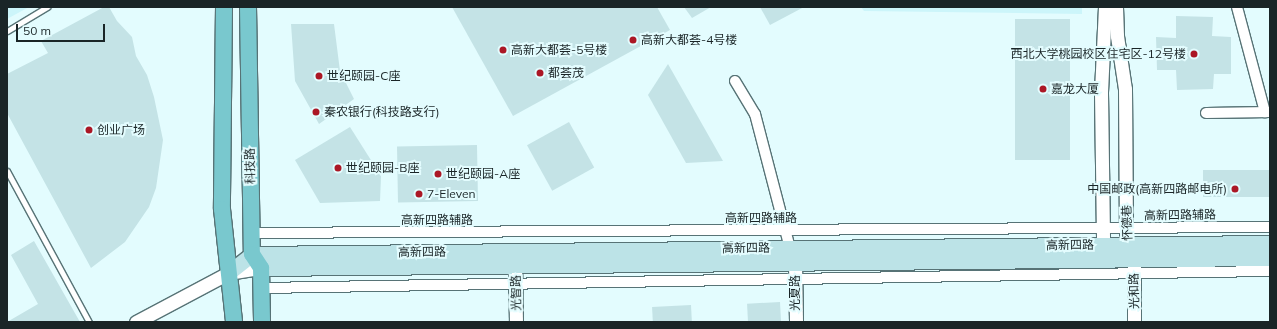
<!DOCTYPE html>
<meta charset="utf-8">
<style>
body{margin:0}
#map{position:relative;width:1277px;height:329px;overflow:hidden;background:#e3fcfe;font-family:Mulish,"Noto Sans SC",sans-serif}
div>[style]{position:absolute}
.built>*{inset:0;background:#ccf5fa}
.building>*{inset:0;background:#c4e3e6;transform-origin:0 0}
.roads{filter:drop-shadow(1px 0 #577376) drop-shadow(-1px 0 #577376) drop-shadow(0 1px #577376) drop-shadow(0 -1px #577376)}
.service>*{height:5px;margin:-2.5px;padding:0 2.5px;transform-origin:2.5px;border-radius:2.5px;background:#fff}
.minor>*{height:10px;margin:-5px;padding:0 5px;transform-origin:5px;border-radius:5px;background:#fff}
.tertiary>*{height:13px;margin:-6.5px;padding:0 6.5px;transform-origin:6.5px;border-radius:6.5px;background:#fff}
.secondary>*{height:15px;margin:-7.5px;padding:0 7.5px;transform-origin:7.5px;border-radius:7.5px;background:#bce3e7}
.primary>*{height:16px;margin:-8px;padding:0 8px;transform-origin:8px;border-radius:8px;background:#79c8ce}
.dots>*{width:11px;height:11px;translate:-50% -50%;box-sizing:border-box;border:2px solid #e3fcfe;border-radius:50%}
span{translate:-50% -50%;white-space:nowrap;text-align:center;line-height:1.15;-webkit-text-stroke:4px #e3fcfe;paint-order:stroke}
.poi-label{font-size:12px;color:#1a2527}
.left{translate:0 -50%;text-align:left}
.right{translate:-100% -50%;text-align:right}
.street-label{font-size:12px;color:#1a2527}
.frame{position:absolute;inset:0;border:8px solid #1a2527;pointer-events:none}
.scale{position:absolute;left:16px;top:24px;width:89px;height:18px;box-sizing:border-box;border:2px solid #1a2527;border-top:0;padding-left:5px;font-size:12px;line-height:14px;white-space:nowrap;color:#1a2527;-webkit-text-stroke:3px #e3fcfe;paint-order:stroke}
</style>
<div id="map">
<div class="built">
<i style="clip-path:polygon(7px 7px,29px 7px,7px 19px)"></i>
<i style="clip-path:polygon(861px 7px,1082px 7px,1082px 14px,864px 11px)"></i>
</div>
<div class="building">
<i style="clip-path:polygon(104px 7px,109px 7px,117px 21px,132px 37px,136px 56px,147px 75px,154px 97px,163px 140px,156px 188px,149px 207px,125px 242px,91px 268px,7px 113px,7px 74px,48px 53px,41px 41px)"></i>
<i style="clip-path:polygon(452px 7px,657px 7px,670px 30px,513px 116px)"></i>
<i style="clip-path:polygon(684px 7px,711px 7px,692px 18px)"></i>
<i style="clip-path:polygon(760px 7px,804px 7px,770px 25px)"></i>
<i style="clip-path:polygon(1176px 16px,1213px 17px,1212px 36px,1231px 37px,1231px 74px,1214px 74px,1213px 89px,1177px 90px,1176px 70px,1157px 70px,1156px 37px,1176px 38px)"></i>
<i style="left:1015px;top:19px;width:55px;height:141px"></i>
<i style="clip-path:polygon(291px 24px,334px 24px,340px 71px,354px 99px,319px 124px,295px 81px)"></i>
<i style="clip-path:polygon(668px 64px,723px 161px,686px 163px,648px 95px)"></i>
<i style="left:569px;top:122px;width:52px;height:48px;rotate:61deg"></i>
<i style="clip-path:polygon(350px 127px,381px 176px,380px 201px,320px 203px,295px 160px)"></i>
<i style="left:477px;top:145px;width:56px;height:80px;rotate:89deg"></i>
<i style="left:1203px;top:170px;width:67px;height:27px"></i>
<i style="clip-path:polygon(34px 241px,80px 322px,7px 322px,38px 304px,11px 255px)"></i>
<i style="left:780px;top:302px;width:20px;height:33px;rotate:87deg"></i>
<i style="left:691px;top:305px;width:17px;height:39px;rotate:87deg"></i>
</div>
<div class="roads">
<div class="service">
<i style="left:7px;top:31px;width:47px;rotate:-31deg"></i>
<i style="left:7px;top:171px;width:172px;rotate:61.5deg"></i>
</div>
<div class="minor">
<i style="left:1237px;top:7px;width:109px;rotate:75.1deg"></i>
<i style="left:735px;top:81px;width:39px;rotate:59deg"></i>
<i style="left:755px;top:114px;width:138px;rotate:75.4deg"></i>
<i style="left:1206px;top:113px;width:64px;rotate:-0.9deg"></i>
<i style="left:251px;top:233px;width:1019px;rotate:-0.34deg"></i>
<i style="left:262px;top:288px;width:1008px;rotate:-0.97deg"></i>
</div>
<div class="tertiary">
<i style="left:1105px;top:7px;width:86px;rotate:92.7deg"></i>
<i style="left:1101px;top:93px;width:151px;rotate:89.2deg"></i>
<i style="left:1103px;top:244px;width:9px;rotate:32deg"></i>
<i style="left:1116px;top:7px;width:29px;rotate:88deg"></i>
<i style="left:1117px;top:36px;width:54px;rotate:81.4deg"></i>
<i style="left:1125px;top:89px;width:155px;rotate:89.6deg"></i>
<i style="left:1126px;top:244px;width:19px;rotate:65deg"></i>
<i style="left:1134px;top:261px;width:61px;rotate:90deg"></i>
<i style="left:795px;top:263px;width:59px;rotate:89deg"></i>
<i style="left:515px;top:265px;width:57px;rotate:89deg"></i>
<i style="left:136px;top:322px;width:104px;rotate:-28deg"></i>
<i style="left:228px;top:273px;width:33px;rotate:-9deg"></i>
</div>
<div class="secondary">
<i style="left:261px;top:268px;width:1009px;rotate:-0.57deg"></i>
<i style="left:228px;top:273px;width:31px;rotate:-38deg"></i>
<i style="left:252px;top:254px;width:1018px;rotate:-0.62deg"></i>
</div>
<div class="primary">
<i style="left:224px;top:7px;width:202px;rotate:90.6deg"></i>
<i style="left:222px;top:209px;width:114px;rotate:83.9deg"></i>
<i style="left:248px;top:7px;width:247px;rotate:89.1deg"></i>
<i style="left:252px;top:254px;width:17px;rotate:57deg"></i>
<i style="left:261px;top:268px;width:54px;rotate:88.9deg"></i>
</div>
</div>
<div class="dots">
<i style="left:633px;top:40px;background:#ab1725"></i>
<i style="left:503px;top:50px;background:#ab1725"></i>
<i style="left:1194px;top:54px;background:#ab1725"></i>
<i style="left:540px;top:73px;background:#ab1725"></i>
<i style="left:319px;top:76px;background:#ab1725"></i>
<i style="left:1043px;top:89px;background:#ab1725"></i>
<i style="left:316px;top:112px;background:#ab1725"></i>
<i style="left:89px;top:130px;background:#ab1725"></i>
<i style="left:338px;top:168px;background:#ab1725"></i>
<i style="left:438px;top:174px;background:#ab1725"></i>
<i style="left:1235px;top:189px;background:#ab1725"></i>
<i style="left:419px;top:194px;background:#ab1725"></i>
</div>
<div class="poi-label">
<span class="left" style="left:641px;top:40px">高新大都荟-4号楼</span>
<span class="left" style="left:511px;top:50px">高新大都荟-5号楼</span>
<span class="right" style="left:1186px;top:54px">西北大学桃园校区住宅区-12号楼</span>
<span class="left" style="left:548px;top:73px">都荟茂</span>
<span class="left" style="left:327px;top:76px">世纪颐园-C座</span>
<span class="left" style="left:1051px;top:89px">嘉龙大厦</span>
<span class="left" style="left:324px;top:112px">秦农银行(科技路支行)</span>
<span class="left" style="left:97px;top:130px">创业广场</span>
<span class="left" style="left:346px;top:168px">世纪颐园-B座</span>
<span class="left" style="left:446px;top:174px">世纪颐园-A座</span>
<span class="right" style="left:1227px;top:189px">中国邮政(高新四路邮电所)</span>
<span class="left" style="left:427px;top:194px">7-Eleven</span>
</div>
<div class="street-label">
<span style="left:250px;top:166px;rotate:-91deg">科技路</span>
<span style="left:1180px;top:215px;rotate:-1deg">高新四路辅路</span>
<span style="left:761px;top:218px">高新四路辅路</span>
<span style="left:437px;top:220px">高新四路辅路</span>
<span style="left:1127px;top:223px;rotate:-92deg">怀德巷</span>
<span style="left:1070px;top:245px;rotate:-1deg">高新四路</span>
<span style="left:746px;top:248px;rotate:-1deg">高新四路</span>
<span style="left:422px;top:252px;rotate:-1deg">高新四路</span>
<span style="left:1134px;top:291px;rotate:-91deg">光和路</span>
<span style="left:516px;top:293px;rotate:-91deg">光智路</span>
<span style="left:795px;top:293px;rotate:-90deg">光夏路</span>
</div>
<div class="frame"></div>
<div class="scale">50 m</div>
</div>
